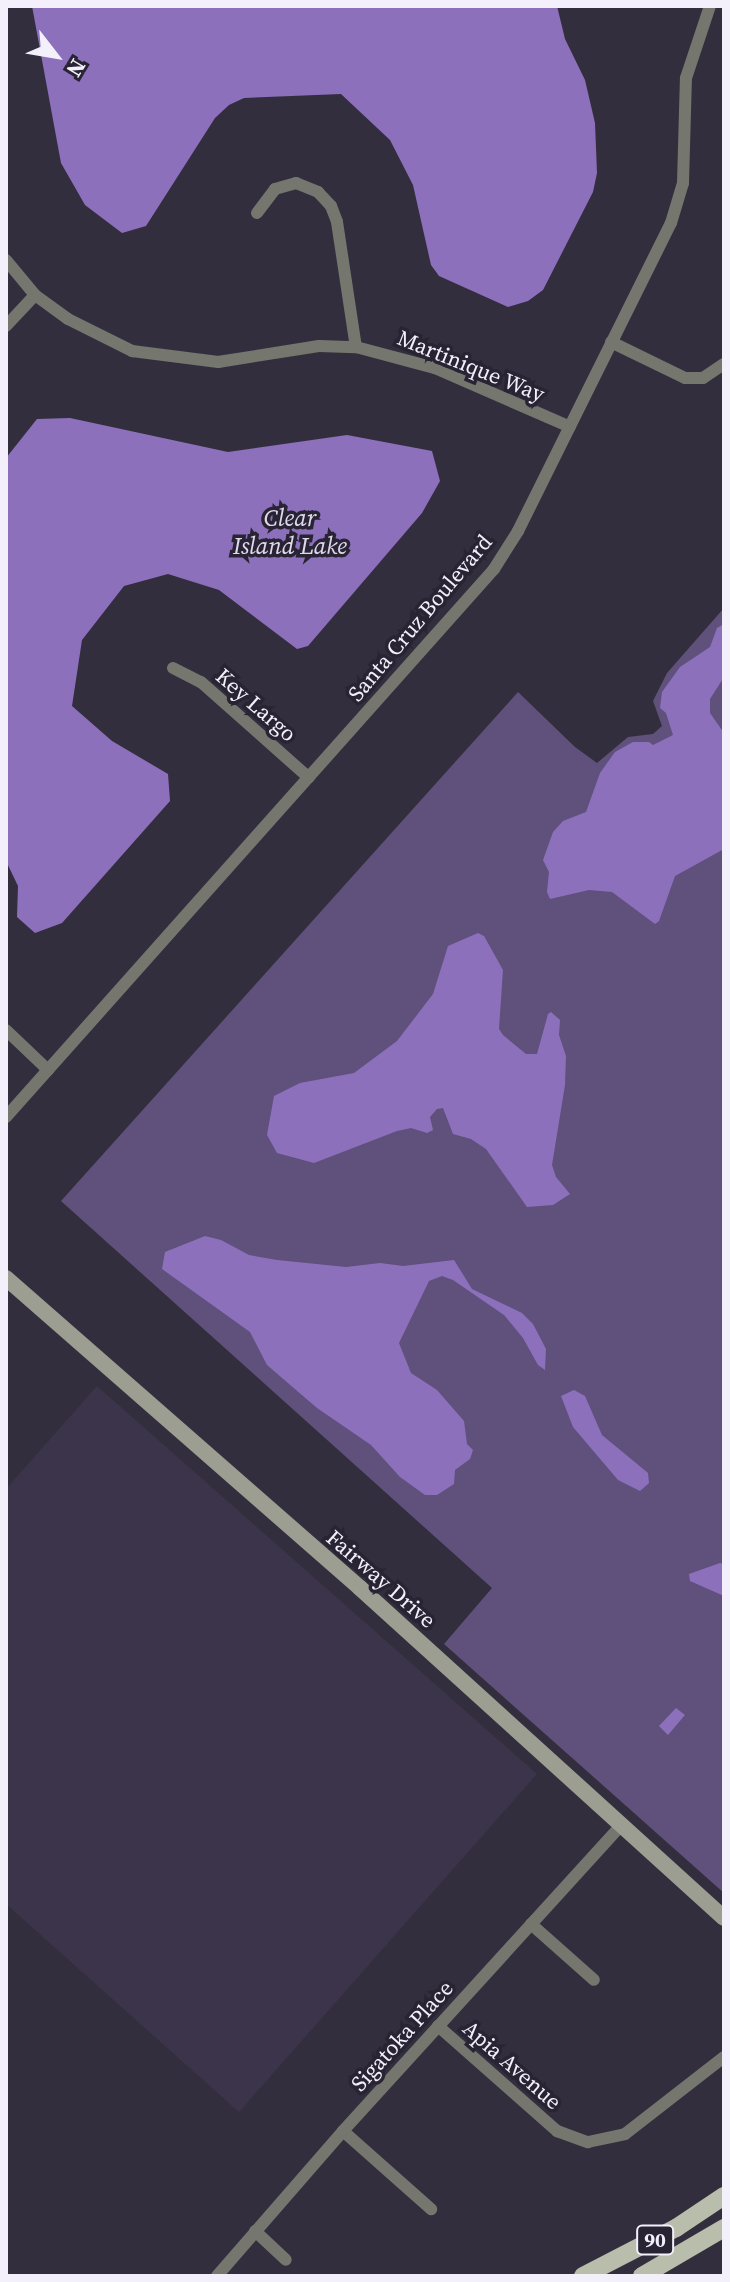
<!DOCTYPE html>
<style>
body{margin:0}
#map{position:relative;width:730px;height:2282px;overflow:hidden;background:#332e3d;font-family:"Source Serif 4",serif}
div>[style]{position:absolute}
.built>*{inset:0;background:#3c344a}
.green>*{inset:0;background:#60507c}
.water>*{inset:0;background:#8d70bc}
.street>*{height:12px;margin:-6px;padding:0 6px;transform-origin:6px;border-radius:6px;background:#75776f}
.secondary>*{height:16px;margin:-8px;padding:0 8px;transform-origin:8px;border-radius:8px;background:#9b9e91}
.primary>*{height:18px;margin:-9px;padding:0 9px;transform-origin:9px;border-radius:9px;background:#b9bdab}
span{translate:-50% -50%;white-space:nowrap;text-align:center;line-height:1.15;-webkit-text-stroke:7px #292433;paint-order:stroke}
.shield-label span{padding:2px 6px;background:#292433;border:2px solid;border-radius:6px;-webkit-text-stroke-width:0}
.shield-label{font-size:20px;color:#f3f0fb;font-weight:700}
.street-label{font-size:22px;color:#f3f0fb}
.water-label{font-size:24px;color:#e0d9ee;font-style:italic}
.frame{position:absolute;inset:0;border:8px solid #f3f0fb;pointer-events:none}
.north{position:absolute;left:16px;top:16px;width:80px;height:80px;-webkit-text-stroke:6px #292433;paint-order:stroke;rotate:121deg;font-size:22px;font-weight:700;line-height:32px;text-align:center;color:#f3f0fb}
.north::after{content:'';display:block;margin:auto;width:28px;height:36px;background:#f3f0fb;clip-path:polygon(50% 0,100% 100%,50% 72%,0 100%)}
</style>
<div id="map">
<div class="built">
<i style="clip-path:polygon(97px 1386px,537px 1774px,239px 2112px,6px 1904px,6px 1489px)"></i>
</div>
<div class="green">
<i style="clip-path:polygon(724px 608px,724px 1893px,444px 1644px,492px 1588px,61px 1201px,518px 692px,575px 747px,597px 763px,628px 737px,653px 734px,662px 726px,653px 701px,667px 673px)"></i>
</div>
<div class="water">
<i style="clip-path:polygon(32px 6px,557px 6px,565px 39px,585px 80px,595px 123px,597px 173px,593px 192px,543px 290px,528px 301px,508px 307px,439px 276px,431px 265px,413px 185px,390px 140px,341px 94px,244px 98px,229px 105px,215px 118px,146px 226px,122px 233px,85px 205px,61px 163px)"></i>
<i style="clip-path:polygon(70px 418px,228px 452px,347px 435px,432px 451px,440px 481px,422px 513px,308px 646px,297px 649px,219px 590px,168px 574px,124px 586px,82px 640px,72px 706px,112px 741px,168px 774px,170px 801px,62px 923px,35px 933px,17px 917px,18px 886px,6px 861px,6px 458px,37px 419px)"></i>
<i style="clip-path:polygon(724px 624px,724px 677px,710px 699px,710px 713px,724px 733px,724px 849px,675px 876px,659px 921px,655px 924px,612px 892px,589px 890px,550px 899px,547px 892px,549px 872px,543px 860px,553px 832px,563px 821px,586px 812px,600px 773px,615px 752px,633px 742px,649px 742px,653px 745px,673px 735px,666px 713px,660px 708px,662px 692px,680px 667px,710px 647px,717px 628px)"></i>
<i style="clip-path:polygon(478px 933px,484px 936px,503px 970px,499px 1029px,503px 1035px,526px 1054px,537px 1054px,548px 1014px,551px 1012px,560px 1020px,559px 1035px,566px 1056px,565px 1085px,552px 1165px,556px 1177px,570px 1194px,553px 1205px,527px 1207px,486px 1149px,471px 1139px,453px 1134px,443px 1108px,437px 1109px,430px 1117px,433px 1130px,427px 1133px,411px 1128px,397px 1131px,314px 1163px,277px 1153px,267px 1135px,274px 1096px,300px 1083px,354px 1073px,397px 1041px,433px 994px,448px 946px)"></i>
<i style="clip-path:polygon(205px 1236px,221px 1240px,249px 1255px,277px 1260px,346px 1267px,380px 1263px,403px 1266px,454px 1260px,472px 1289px,522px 1313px,533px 1324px,546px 1349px,545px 1370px,538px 1365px,523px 1338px,504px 1315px,453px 1280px,442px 1276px,429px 1281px,399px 1343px,411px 1373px,437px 1390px,464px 1421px,467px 1444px,473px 1450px,470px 1459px,455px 1470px,454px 1484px,437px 1495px,425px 1495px,400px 1477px,371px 1445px,317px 1408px,267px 1365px,250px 1332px,162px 1269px,165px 1252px)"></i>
<i style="clip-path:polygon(574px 1390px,585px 1396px,602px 1435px,648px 1473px,649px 1483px,640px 1491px,618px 1480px,573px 1427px,561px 1396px)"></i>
<i style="clip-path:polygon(720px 1563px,724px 1564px,724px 1596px,690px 1581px,689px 1574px)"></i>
<i style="clip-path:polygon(676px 1708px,685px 1715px,668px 1735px,659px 1726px)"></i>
</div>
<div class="street">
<i style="left:257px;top:213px;width:30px;rotate:-53deg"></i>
<i style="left:275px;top:189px;width:22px;rotate:-16deg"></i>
<i style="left:296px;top:183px;width:24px;rotate:22deg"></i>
<i style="left:318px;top:192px;width:19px;rotate:47deg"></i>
<i style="left:331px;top:206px;width:17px;rotate:69deg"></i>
<i style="left:337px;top:222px;width:126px;rotate:81.4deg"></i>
<i style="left:6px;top:260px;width:45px;rotate:50.4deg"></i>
<i style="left:35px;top:295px;width:41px;rotate:36deg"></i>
<i style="left:68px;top:319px;width:72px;rotate:26.6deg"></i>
<i style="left:132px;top:351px;width:87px;rotate:7.3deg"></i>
<i style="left:218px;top:362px;width:102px;rotate:-9deg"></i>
<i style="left:319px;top:346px;width:37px;rotate:2deg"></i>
<i style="left:356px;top:347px;width:82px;rotate:14.9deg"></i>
<i style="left:435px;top:368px;width:147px;rotate:23.6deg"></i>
<i style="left:6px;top:326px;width:42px;rotate:-46.9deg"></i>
<i style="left:611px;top:342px;width:82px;rotate:25.9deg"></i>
<i style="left:685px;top:378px;width:18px"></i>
<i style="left:703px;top:378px;width:25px;rotate:-34deg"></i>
<i style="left:173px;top:668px;width:31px;rotate:27deg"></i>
<i style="left:201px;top:682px;width:144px;rotate:41.6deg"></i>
<i style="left:6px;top:1030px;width:58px;rotate:43.6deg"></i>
<i style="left:6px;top:1117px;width:734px;rotate:-48.31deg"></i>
<i style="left:494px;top:569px;width:45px;rotate:-57.7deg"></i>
<i style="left:518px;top:531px;width:344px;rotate:-63.6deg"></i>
<i style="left:671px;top:223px;width:42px;rotate:-73.3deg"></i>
<i style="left:683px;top:183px;width:105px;rotate:-88.4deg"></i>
<i style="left:686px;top:78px;width:76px;rotate:-71.6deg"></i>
<i style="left:531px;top:1924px;width:84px;rotate:41.6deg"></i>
<i style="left:438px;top:2026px;width:159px;rotate:41.4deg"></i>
<i style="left:557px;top:2131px;width:33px;rotate:20deg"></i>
<i style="left:588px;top:2142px;width:38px;rotate:-12deg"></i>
<i style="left:625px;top:2134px;width:125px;rotate:-37.9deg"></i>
<i style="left:343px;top:2131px;width:118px;rotate:41.6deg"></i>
<i style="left:255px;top:2231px;width:42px;rotate:43.1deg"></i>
<i style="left:217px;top:2276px;width:192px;rotate:-49deg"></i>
<i style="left:343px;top:2131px;width:413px;rotate:-47.7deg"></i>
</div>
<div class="secondary">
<i style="left:6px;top:1278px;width:471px;rotate:41.2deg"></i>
<i style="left:360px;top:1588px;width:491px;rotate:42.2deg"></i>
</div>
<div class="primary">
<i style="left:583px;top:2276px;width:105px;rotate:-27.3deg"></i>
<i style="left:676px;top:2228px;width:58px;rotate:-33.7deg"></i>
<i style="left:642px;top:2276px;width:95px;rotate:-30.3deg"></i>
</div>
<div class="shield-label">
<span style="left:655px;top:2240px">90</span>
</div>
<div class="street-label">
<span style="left:471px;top:366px;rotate:22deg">Martinique Way</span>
<span style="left:420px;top:618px;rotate:-50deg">Santa Cruz Boulevard</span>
<span style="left:256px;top:705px;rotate:41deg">Key Largo</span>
<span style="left:381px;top:1579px;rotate:41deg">Fairway Drive</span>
<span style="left:402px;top:2036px;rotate:-48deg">Sigatoka Place</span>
<span style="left:512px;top:2065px;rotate:41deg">Apia Avenue</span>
</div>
<div class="water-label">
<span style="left:290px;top:532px">Clear<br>Island Lake</span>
</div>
<div class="frame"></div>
<div class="north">N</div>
</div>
